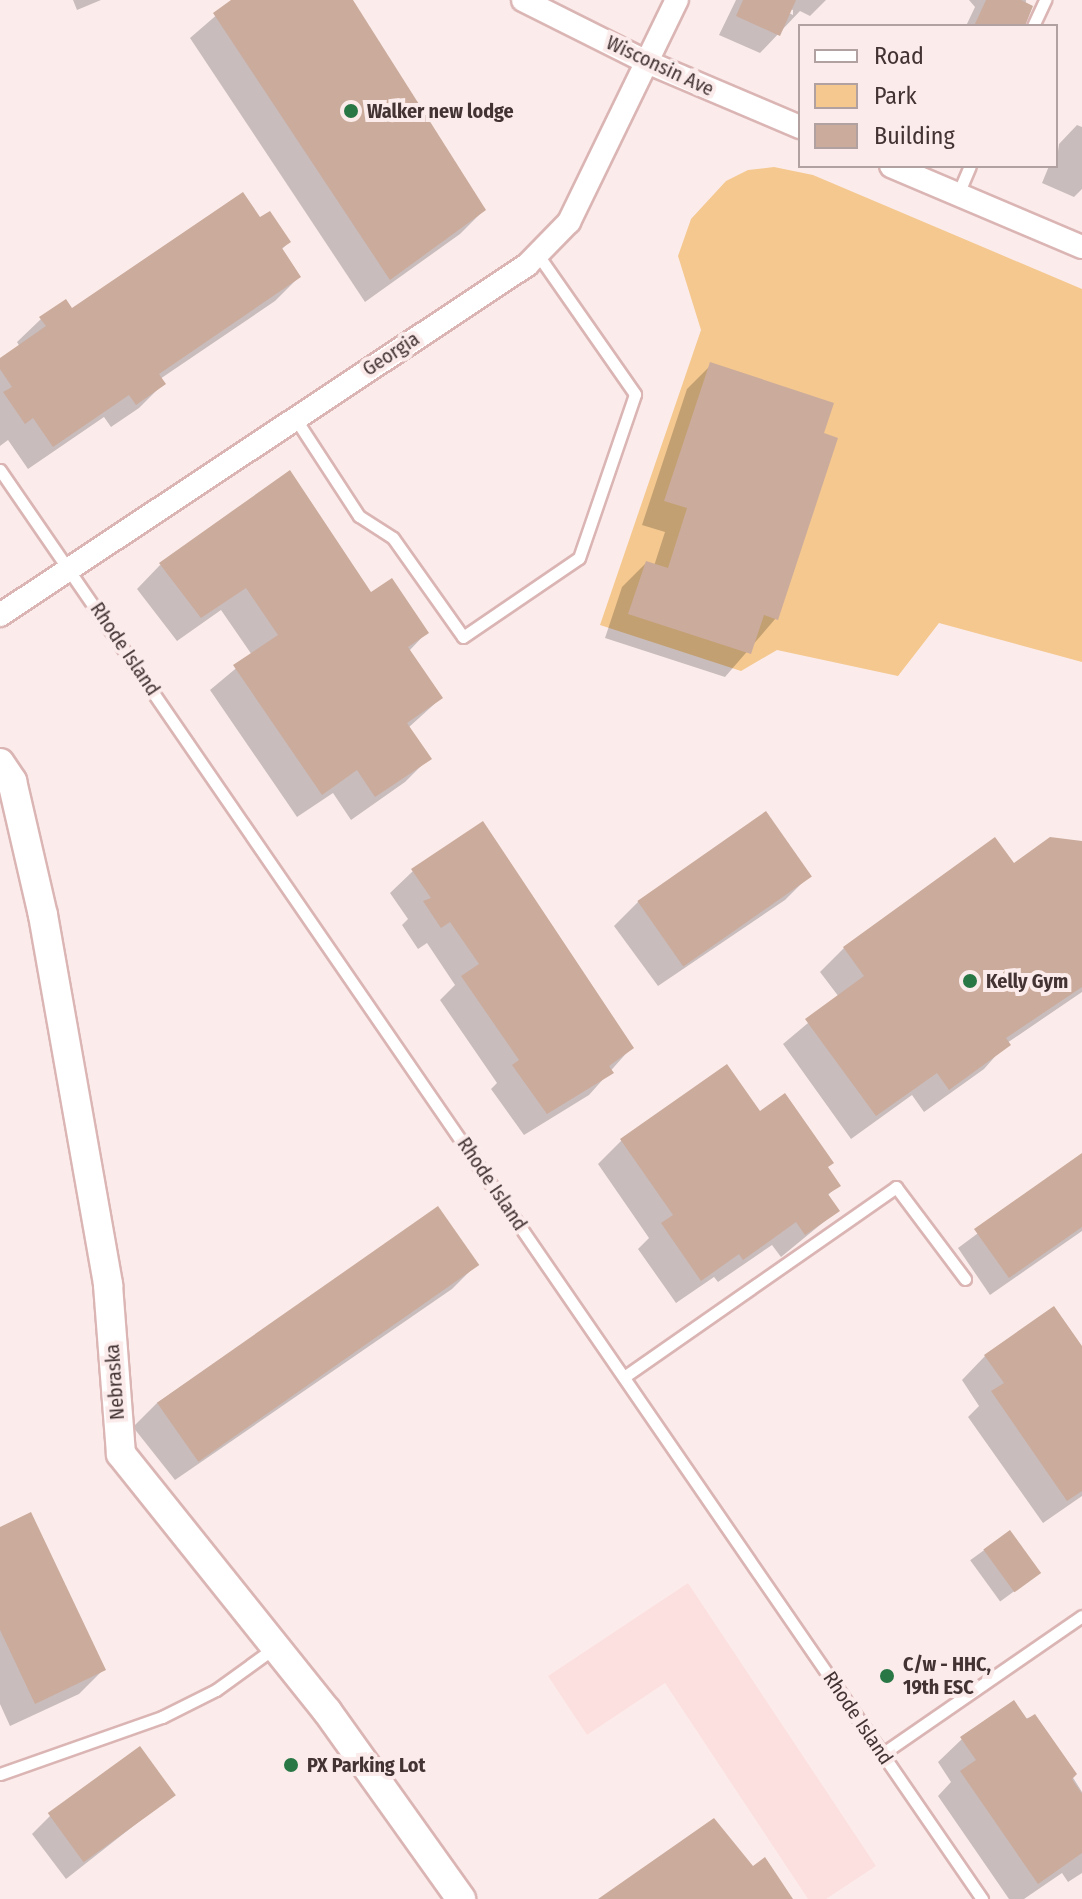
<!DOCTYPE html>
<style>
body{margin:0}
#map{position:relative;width:1082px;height:1899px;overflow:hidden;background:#fbeceb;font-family:"Fira Sans Condensed",sans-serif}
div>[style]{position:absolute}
.built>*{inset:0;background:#fce0df}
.green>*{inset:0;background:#f4c88f}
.shadow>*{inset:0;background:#0003;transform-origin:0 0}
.building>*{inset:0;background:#cbab9c;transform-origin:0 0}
.roads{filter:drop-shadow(2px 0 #dab5b4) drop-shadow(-2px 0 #dab5b4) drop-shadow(0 2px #dab5b4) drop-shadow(0 -2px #dab5b4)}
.service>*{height:11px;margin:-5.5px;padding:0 5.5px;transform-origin:5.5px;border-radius:5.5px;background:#fff}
.minor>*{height:22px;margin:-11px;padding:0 11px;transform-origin:11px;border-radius:11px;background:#fff}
.tertiary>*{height:28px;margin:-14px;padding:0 14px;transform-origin:14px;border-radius:14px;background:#fff}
.dots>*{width:22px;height:22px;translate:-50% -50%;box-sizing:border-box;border:4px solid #fbeceb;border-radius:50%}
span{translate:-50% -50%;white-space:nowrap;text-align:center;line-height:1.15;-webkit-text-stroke:8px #fbeceb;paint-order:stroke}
.street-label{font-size:20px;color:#433433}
.poi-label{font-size:20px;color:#433433;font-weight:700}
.left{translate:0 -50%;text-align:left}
.legend{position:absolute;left:798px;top:24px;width:260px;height:144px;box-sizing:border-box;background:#fbeceb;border:2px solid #b1a2a1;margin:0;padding:10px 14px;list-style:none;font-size:24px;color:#433433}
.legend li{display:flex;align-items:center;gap:16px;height:40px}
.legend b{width:40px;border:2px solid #b1a2a1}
</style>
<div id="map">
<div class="built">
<i style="clip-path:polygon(688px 1583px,876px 1866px,826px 1899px,808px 1899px,665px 1683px,587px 1735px,548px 1676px)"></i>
</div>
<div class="green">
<i style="clip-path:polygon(774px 167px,813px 175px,1082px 289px,1082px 662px,939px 623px,898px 676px,777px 650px,741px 671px,600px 625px,701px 330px,678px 256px,691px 219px,726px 181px,748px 170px)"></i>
</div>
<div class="shadow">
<i style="clip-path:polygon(73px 0,101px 0,77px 10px)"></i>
<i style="clip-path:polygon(234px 0,350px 0,484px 210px,460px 234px,365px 302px,190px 38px)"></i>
<i style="clip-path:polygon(evenodd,736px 0,826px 0,810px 16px,800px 11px,760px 53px,719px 35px,736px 0,782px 6px,793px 10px,793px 15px,781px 9px,782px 6px)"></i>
<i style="clip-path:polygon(969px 0,1026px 0,1024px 26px,966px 26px,975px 7px)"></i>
<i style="clip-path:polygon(1077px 125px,1082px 127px,1082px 189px,1074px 197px,1042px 183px,1049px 166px,1056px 166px,1059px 144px)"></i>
<i style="clip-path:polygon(260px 219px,289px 242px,281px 250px,299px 277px,275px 301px,160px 379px,163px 384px,139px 408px,111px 427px,104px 417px,28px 469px,8px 440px,0 446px,0 360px,20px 347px,17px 342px,41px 319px,72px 311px)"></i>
<i style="clip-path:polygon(711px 365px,822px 434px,776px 618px,725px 677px,605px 638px,622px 587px,646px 563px,654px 566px,665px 532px,642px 525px,687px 389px)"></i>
<i style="clip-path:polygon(160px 565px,370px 594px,427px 632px,409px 651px,441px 698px,408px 728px,429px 758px,405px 782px,351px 820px,333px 793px,297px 817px,210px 690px,252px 655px,221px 610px,177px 641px,137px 589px)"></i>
<i style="clip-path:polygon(1082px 843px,1082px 992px,1007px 1043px,984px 1069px,924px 1112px,912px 1095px,851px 1139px,783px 1044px,839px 997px,820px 972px,844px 948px,1013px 866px)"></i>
<i style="clip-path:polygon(413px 871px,631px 1048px,589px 1095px,524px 1135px,491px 1089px,497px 1083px,440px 1000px,455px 985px,427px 943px,418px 949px,402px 925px,408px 919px,390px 893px)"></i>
<i style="clip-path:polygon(809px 876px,785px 900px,658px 986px,614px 926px,638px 902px)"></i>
<i style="clip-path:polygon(759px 1114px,826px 1168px,838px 1185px,827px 1196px,837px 1211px,781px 1257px,772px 1245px,718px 1282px,714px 1277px,676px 1303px,638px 1249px,649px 1238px,598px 1164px,622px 1140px)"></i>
<i style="clip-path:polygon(1082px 1156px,1082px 1231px,990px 1295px,958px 1248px)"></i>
<i style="clip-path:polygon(437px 1209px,476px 1265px,452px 1289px,175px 1480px,133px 1427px,157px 1403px)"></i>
<i style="clip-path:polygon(1082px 1349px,1082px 1496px,1043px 1523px,968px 1417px,979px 1406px,962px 1380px,985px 1356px)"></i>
<i style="clip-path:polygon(0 1529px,103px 1670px,79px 1694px,10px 1726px,0 1704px)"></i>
<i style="left:1009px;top:1532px;width:51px;height:48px;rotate:54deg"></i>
<i style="clip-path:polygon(1034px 1716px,1082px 1792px,1082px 1873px,1068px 1882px,1062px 1873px,1024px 1899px,1009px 1899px,938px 1796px,951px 1782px,938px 1762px,962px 1739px)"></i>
<i style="clip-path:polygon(174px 1794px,66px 1879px,32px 1834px,50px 1816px)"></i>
</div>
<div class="building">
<i style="clip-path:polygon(231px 0,353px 0,486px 210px,390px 280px,213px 13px)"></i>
<i style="clip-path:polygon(743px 0,796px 0,780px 36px,736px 16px)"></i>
<i style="clip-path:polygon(986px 0,1021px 0,1033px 6px,1025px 26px,974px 26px)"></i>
<i style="clip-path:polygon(243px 192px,260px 217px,270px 211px,291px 242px,282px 248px,301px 277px,159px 374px,166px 384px,136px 405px,129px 395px,53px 447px,33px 418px,25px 424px,3px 392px,12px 387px,0 369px,0 358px,46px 326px,39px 317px,66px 299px,72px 308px)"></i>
<i style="clip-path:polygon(710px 362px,834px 403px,824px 433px,838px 438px,778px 620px,764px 615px,751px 654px,628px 614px,646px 561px,668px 568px,687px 508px,664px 501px)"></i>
<i style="clip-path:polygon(290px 470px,371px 592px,392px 578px,429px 633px,408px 647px,443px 698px,407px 723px,432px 759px,375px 797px,357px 770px,322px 795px,233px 665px,278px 635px,246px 588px,201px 618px,159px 563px)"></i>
<i style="left:766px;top:811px;width:80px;height:157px;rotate:55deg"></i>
<i style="clip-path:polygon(483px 821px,634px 1048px,609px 1066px,614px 1073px,547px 1114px,512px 1065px,519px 1060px,461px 976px,479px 964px,450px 922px,441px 928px,423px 901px,431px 898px,411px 869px)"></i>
<i style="clip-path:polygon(995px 837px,1014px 863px,1050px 837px,1082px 841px,1082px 987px,1006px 1038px,1011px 1045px,949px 1090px,937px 1073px,876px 1116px,805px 1019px,864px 976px,843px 947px)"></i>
<i style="clip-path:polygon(727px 1064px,760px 1111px,785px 1093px,834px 1163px,828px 1167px,841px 1186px,828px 1194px,840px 1211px,805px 1235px,796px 1222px,743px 1260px,739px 1254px,701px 1281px,661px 1223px,673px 1215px,620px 1139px)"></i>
<i style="clip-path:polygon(1082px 1153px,1082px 1227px,1009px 1278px,974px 1229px)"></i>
<i style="left:438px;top:1206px;width:72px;height:343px;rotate:55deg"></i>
<i style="clip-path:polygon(1054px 1306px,1082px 1346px,1082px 1491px,1067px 1501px,991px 1391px,1004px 1383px,984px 1355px)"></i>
<i style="clip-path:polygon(31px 1512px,106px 1670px,35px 1704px,0 1630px,0 1527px)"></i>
<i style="left:1010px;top:1530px;width:53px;height:33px;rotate:54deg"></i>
<i style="clip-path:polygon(1014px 1700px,1027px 1719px,1035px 1714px,1077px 1774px,1072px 1779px,1082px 1794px,1082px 1853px,1038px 1884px,960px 1771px,976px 1760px,960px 1737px)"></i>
<i style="left:140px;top:1746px;width:61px;height:114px;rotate:54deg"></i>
<i style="clip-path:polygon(714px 1818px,753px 1866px,765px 1857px,793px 1899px,598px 1899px)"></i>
</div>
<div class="roads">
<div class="service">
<i style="left:1033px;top:26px;width:29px;rotate:-65deg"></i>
<i style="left:958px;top:194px;width:30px;rotate:-67deg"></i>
<i style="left:295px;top:418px;width:117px;rotate:56.9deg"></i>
<i style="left:359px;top:516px;width:40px;rotate:32.9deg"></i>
<i style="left:393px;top:538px;width:121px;rotate:54.7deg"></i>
<i style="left:463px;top:637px;width:140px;rotate:-34.3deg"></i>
<i style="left:579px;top:558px;width:173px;rotate:-71.1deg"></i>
<i style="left:635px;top:394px;width:169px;rotate:-124.9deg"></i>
<i style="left:0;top:470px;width:1734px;rotate:55.5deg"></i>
<i style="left:624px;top:1377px;width:332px;rotate:-34.9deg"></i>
<i style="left:896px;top:1187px;width:115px;rotate:53.1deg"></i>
<i style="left:882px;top:1754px;width:243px;rotate:-34.6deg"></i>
<i style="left:0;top:1774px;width:172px;rotate:-19.4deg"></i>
<i style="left:162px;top:1717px;width:60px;rotate:-26.6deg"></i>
<i style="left:216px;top:1690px;width:72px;rotate:-35.9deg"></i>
</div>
<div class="minor">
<i style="left:523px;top:0;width:141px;rotate:26.6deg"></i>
<i style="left:649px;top:63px;width:164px;rotate:23deg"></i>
<i style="left:891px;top:166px;width:207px;rotate:23deg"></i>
<i style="left:0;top:615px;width:633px;rotate:-33.59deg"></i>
<i style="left:527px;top:265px;width:60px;rotate:-45.7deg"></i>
<i style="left:569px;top:222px;width:247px;rotate:-64.1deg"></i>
</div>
<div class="tertiary">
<i style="left:0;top:763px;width:22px;rotate:56deg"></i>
<i style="left:12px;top:781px;width:138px;rotate:77deg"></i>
<i style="left:43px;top:915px;width:376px;rotate:80deg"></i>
<i style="left:108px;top:1285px;width:169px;rotate:85.6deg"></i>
<i style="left:121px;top:1454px;width:329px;rotate:51.3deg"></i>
<i style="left:327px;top:1711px;width:231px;rotate:54.5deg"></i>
</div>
</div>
<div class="dots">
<i style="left:351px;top:111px;background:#2a7746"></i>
<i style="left:970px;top:981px;background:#2a7746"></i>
<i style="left:887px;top:1676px;background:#2a7746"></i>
<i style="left:291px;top:1765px;background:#2a7746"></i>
</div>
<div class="street-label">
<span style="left:660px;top:66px;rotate:25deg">Wisconsin Ave</span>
<span style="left:391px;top:354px;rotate:-33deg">Georgia</span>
<span style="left:125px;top:649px;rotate:56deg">Rhode Island</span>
<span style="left:492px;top:1184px;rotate:56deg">Rhode Island</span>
<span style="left:115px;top:1382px;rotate:-94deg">Nebraska</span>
<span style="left:858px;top:1718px;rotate:56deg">Rhode Island</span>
</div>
<div class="poi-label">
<span class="left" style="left:367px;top:111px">Walker new lodge</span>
<span class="left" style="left:986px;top:981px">Kelly Gym</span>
<span class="left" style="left:903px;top:1676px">C/w - HHC,<br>19th ESC</span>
<span class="left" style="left:307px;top:1765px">PX Parking Lot</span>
</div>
<ul class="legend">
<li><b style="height:10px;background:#fff"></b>Road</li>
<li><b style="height:22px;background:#f4c88f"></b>Park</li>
<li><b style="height:22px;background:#cbab9c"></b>Building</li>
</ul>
</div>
